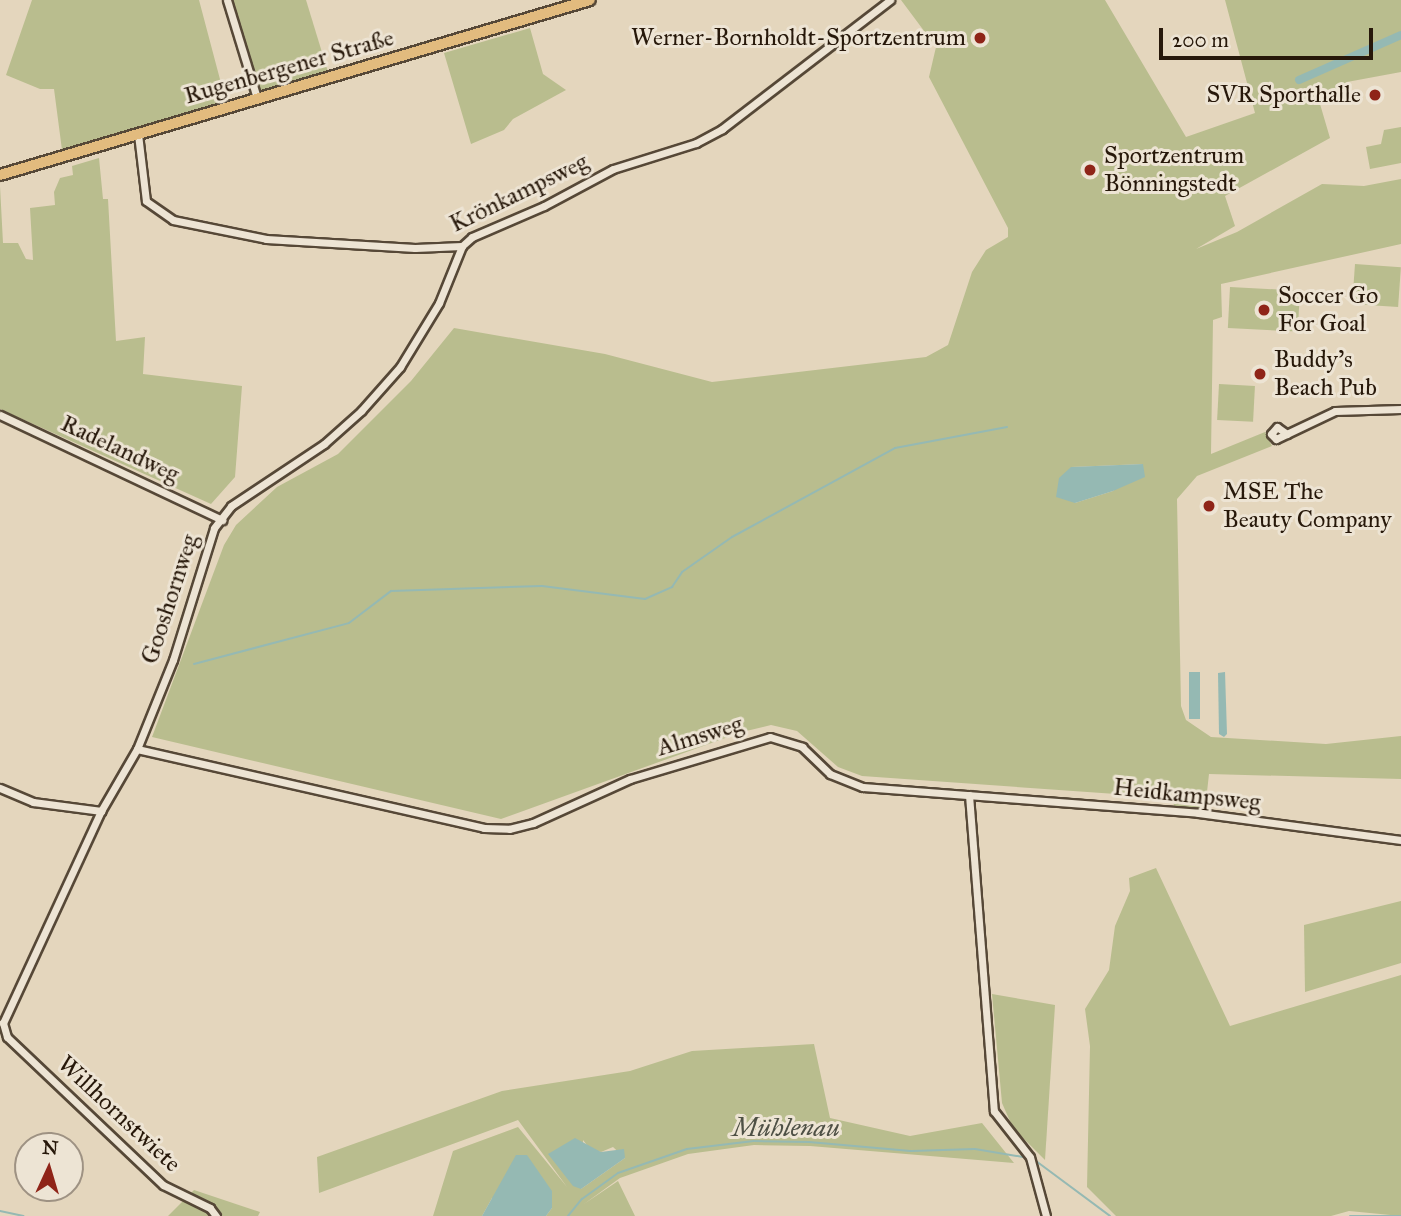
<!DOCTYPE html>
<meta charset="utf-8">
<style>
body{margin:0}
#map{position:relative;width:1401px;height:1216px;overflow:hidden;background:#e4d6bd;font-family:"IM FELL Great Primer",serif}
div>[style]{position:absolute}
.green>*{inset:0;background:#b9bd8e;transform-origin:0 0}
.water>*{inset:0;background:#95b9b3;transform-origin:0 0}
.stream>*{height:2px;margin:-1px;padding:0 1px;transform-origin:1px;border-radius:1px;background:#95b9b3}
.canal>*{height:8px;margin:-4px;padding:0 4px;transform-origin:4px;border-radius:4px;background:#95b9b3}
.roads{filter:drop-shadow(2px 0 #564837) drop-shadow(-2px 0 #564837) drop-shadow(0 2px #564837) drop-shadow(0 -2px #564837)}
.minor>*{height:7px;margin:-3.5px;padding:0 3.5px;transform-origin:3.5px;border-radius:3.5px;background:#ede4d4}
.major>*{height:10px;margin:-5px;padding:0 5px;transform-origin:5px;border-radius:5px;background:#e2bb7e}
.dots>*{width:19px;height:19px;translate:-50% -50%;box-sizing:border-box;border:4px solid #ede4d4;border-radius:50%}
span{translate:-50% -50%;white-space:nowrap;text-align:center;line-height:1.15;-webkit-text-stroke:6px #ede4d4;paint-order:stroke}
.poi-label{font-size:24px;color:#27180a}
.right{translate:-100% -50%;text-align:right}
.left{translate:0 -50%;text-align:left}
.street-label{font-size:24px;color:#27180a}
.water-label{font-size:26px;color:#4e5045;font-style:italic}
.north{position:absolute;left:14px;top:1132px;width:70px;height:70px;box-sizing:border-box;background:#ede4d4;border:2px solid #9e9283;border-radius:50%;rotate:4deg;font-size:19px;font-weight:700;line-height:28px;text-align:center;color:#27180a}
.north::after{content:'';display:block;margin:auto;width:24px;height:32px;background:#8f2418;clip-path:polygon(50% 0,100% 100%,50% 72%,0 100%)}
.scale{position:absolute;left:1159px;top:28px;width:214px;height:32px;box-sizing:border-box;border:4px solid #27180a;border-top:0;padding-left:9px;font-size:21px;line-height:24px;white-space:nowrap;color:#27180a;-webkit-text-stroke:5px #ede4d4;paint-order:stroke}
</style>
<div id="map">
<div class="green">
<i style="clip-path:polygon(32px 0,199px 0,226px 102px,62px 150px,54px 89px,40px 89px,6px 75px)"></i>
<i style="clip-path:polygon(233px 0,306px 0,328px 72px,259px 93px)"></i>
<i style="clip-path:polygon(evenodd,901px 0,1105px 0,1186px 137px,1255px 113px,1225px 0,1401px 0,1401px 72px,1347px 82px,1333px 93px,1334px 100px,1320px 104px,1330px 138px,1225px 196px,1235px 226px,1196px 249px,1237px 232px,1322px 184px,1364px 186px,1401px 179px,1401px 244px,1221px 284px,1222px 317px,1213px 320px,1211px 454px,1265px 432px,1272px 446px,1197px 476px,1177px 499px,1181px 706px,1186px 720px,1211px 737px,1326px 744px,1401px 736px,1401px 779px,1209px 774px,1205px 810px,1174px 807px,1173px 798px,862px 776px,838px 767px,797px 731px,771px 725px,742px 732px,501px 819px,152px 737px,224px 545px,236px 525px,277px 487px,338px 454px,411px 381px,454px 328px,605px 354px,712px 382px,926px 357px,948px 345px,972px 272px,986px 250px,1008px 237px,1008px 228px,929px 77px,936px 47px,901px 0,1143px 464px,1113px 491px,1075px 503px,1071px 467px,1143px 464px)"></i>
<i style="clip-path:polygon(530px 28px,543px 74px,566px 90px,513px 119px,504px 130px,471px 144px,444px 53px)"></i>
<i style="clip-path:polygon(1401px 127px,1401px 163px,1370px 169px,1366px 147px,1381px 144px,1384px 130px)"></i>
<i style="clip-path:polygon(99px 158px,103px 199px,108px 199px,116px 341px,145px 337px,143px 374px,242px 386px,235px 477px,211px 504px,0 409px,0 186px,3px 243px,18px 243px,26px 259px,33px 260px,30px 208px,55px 205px,54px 192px,60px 178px,73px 175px,72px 166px)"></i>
<i style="left:1355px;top:264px;width:46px;height:40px;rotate:4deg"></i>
<i style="left:1230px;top:287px;width:70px;height:41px;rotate:3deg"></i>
<i style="left:1219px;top:384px;width:36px;height:36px;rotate:3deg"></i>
<i style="clip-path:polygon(1156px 868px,1230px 1026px,1401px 975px,1401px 1216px,1349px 1211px,1331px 1216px,1116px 1216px,1087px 1187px,1090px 1046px,1085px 1009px,1109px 970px,1115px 926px,1130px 891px,1129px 878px)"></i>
<i style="clip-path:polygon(1401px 901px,1401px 963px,1305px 992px,1304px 925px)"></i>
<i style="clip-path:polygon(992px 994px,1055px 1005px,1045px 1160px,1013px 1128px,1002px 1103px)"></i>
<i style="clip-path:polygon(evenodd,814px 1044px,830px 1118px,910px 1136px,982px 1123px,1014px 1163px,810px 1146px,754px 1145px,688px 1154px,620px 1178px,584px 1204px,618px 1181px,635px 1216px,546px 1216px,552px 1208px,492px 1198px,482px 1216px,433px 1216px,453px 1151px,518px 1127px,567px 1187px,518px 1120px,319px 1193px,317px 1157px,502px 1091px,630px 1071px,692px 1051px,814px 1044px,583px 1140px,590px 1149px,601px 1152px,613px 1147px,625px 1158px,581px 1189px,583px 1140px)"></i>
<i style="clip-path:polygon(194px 1190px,260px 1212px,258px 1216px,168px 1216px)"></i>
</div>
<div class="water">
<i style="clip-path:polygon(1143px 464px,1145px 477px,1113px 491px,1075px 503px,1056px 497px,1059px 478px,1071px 467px)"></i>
<i style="left:1189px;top:672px;width:11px;height:47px"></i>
<i style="clip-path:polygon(1225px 672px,1227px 734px,1224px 737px,1219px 734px,1218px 673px)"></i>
<i style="clip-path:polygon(575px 1138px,601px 1152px,624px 1149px,625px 1158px,581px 1189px,573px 1186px,548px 1154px)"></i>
<i style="clip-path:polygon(516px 1155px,527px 1155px,552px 1191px,552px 1208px,546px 1216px,482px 1216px)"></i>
</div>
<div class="stream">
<i style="left:194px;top:664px;width:160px;rotate:-14.8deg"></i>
<i style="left:349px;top:623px;width:53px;rotate:-37.3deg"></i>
<i style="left:391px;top:591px;width:151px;rotate:-1.9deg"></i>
<i style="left:542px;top:586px;width:104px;rotate:7.2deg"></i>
<i style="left:645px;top:599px;width:30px;rotate:-24deg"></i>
<i style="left:672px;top:587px;width:18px;rotate:-56deg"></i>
<i style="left:682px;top:572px;width:61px;rotate:-35deg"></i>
<i style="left:732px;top:537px;width:186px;rotate:-28.6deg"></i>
<i style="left:895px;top:448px;width:114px;rotate:-10.6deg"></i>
<i style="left:1036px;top:1161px;width:92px;rotate:36.6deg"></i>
<i style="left:0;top:1211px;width:24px;rotate:12deg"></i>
<i style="left:568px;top:1216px;width:22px;rotate:-51deg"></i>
<i style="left:582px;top:1199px;width:44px;rotate:-35.8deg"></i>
<i style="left:618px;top:1173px;width:73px;rotate:-19.2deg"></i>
<i style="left:687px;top:1149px;width:67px;rotate:-6.8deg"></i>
<i style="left:754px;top:1141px;width:55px;rotate:1deg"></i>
<i style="left:809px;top:1142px;width:102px;rotate:5deg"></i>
<i style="left:911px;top:1151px;width:64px;rotate:-1.8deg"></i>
<i style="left:975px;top:1149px;width:49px;rotate:9.5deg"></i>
<i style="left:1350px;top:1216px;width:51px"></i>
</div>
<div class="canal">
<i style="left:1299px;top:80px;width:111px;rotate:-23.8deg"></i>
</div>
<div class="roads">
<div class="minor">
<i style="left:227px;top:0;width:102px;rotate:73deg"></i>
<i style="left:138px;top:134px;width:67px;rotate:83.2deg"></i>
<i style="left:146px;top:201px;width:33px;rotate:35deg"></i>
<i style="left:173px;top:220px;width:95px;rotate:11.5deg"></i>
<i style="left:266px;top:239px;width:149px;rotate:3.5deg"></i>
<i style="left:415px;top:248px;width:47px;rotate:-2.4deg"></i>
<i style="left:462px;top:246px;width:13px;rotate:-42deg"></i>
<i style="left:472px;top:237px;width:78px;rotate:-23.3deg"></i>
<i style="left:544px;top:206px;width:78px;rotate:-28.2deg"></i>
<i style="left:613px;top:169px;width:87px;rotate:-17.4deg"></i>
<i style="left:696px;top:143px;width:30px;rotate:-28deg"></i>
<i style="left:722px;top:129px;width:212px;rotate:-37.5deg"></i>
<i style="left:0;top:415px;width:246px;rotate:25.3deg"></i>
<i style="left:1287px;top:434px;width:12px;rotate:-145deg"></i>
<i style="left:1277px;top:427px;width:9px;rotate:131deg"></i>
<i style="left:1271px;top:434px;width:7px;rotate:45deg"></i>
<i style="left:1276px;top:439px;width:65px;rotate:-25.4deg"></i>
<i style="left:1335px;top:411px;width:66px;rotate:-1.7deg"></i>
<i style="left:137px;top:749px;width:356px;rotate:12.8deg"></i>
<i style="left:484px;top:828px;width:25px;rotate:2deg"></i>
<i style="left:509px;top:829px;width:25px;rotate:-14deg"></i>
<i style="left:533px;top:823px;width:107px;rotate:-24.4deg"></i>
<i style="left:630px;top:779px;width:146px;rotate:-16.7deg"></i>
<i style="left:770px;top:737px;width:34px;rotate:17deg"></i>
<i style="left:802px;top:747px;width:39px;rotate:44deg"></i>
<i style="left:830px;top:774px;width:35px;rotate:22deg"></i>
<i style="left:863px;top:787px;width:336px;rotate:4.4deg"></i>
<i style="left:1198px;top:813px;width:205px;rotate:7.6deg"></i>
<i style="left:0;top:788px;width:36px;rotate:23deg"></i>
<i style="left:33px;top:802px;width:69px;rotate:7.5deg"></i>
<i style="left:969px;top:795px;width:317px;rotate:85.5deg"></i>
<i style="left:994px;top:1111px;width:58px;rotate:52deg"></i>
<i style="left:1030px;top:1157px;width:61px;rotate:74.8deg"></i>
<i style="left:216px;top:1216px;width:10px;rotate:-127deg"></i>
<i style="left:210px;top:1208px;width:52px;rotate:-153.9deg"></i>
<i style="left:163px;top:1185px;width:215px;rotate:-136.5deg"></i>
<i style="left:7px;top:1037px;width:15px;rotate:-106deg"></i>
<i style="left:3px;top:1023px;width:234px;rotate:-65.2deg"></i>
<i style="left:101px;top:811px;width:72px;rotate:-59.9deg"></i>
<i style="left:137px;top:749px;width:96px;rotate:-68deg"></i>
<i style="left:173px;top:660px;width:138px;rotate:-72.7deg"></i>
<i style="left:214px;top:528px;width:28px;rotate:-52deg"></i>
<i style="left:231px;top:506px;width:112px;rotate:-33.7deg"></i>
<i style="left:324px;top:444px;width:50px;rotate:-41.7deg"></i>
<i style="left:361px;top:411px;width:59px;rotate:-48.4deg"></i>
<i style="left:400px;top:367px;width:75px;rotate:-58.6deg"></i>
<i style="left:439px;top:303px;width:61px;rotate:-68deg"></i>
</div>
<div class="major">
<i style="left:0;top:175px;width:615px;rotate:-16.52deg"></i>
</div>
</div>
<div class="dots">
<i style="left:980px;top:38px;background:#8f2418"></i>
<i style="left:1375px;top:95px;background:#8f2418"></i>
<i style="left:1090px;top:170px;background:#8f2418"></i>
<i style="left:1264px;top:310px;background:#8f2418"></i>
<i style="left:1260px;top:374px;background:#8f2418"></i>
<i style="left:1209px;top:506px;background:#8f2418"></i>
</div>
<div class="poi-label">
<span class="right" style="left:966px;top:38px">Werner-Bornholdt-Sportzentrum</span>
<span class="right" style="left:1361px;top:95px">SVR Sporthalle</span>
<span class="left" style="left:1104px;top:170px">Sportzentrum<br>Bönningstedt</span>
<span class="left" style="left:1278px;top:310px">Soccer Go<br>For Goal</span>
<span class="left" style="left:1274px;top:374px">Buddy's<br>Beach Pub</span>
<span class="left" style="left:1223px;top:506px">MSE The<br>Beauty Company</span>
</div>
<div class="street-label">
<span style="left:289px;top:67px;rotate:-16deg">Rugenbergener Straße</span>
<span style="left:519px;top:193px;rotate:-26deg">Krönkampsweg</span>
<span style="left:120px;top:449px;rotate:25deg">Radelandweg</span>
<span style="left:170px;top:599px;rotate:-72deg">Gooshornweg</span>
<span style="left:700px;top:736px;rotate:-17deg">Almsweg</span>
<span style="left:1187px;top:795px;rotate:6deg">Heidkampsweg</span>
<span style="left:119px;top:1114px;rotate:43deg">Willhornstwiete</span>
</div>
<div class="water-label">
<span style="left:786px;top:1128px">Mühlenau</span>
</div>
<div class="north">N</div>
<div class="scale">200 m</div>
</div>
